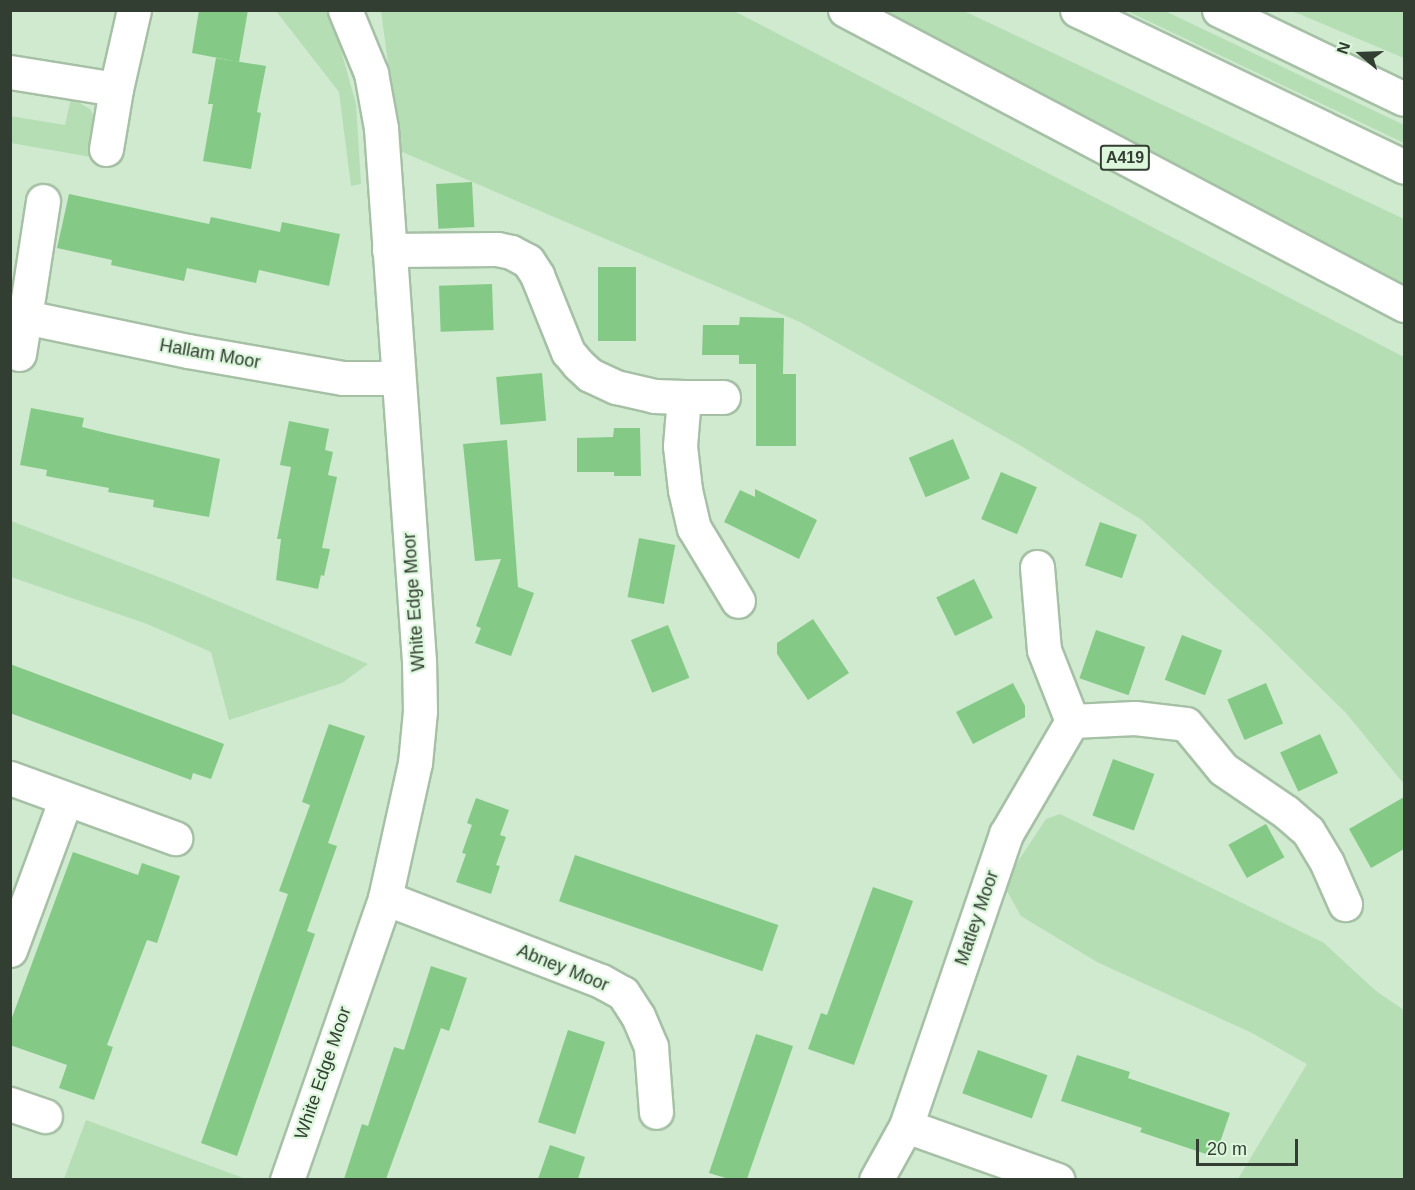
<!DOCTYPE html>
<style>
body{margin:0}
#map{position:relative;width:1415px;height:1190px;overflow:hidden;background:#cfeacf;font-family:Arial,sans-serif}
div>[style]{position:absolute}
.green>*{inset:0;background:#b5deb5}
.building>*{inset:0;background:#85c987;transform-origin:0 0}
.roads{filter:drop-shadow(2px 0 #a6c0a6) drop-shadow(-2px 0 #a6c0a6) drop-shadow(0 2px #a6c0a6) drop-shadow(0 -2px #a6c0a6)}
.minor>*{height:33px;margin:-16.5px;padding:0 16.5px;transform-origin:16.5px;border-radius:16.5px;background:#fff}
.highway>*{height:33px;margin:-16.5px;padding:0 16.5px;transform-origin:16.5px;border-radius:16.5px;background:#fff}
span{translate:-50% -50%;white-space:nowrap;text-align:center;line-height:1.15;-webkit-text-stroke:4.5px #dcf7dc;paint-order:stroke}
.shield-label span{padding:2px 4px;background:#dcf7dc;border:2px solid;border-radius:4px;-webkit-text-stroke-width:0}
.shield-label{font-size:16px;color:#333e33;font-weight:700}
.street-label{font-size:18px;color:#333e33}
.frame{position:absolute;inset:0;border:12px solid #333e33;pointer-events:none}
.north{position:absolute;left:1331px;top:24px;width:60px;height:60px;-webkit-text-stroke:4px #dcf7dc;paint-order:stroke;rotate:289deg;font-size:16px;font-weight:700;line-height:24px;text-align:center;color:#333e33}
.north::after{content:'';display:block;margin:auto;width:21px;height:27px;background:#333e33;clip-path:polygon(50% 0,100% 100%,50% 72%,0 100%)}
.scale{position:absolute;left:1196px;top:1139px;width:102px;height:27px;box-sizing:border-box;border:3px solid #333e33;border-top:0;padding-left:8px;font-size:18px;line-height:21px;white-space:nowrap;color:#333e33;-webkit-text-stroke:4px #dcf7dc;paint-order:stroke}
</style>
<div id="map">
<div class="green">
<i style="clip-path:polygon(325px 10px,337px 36px,356px 104px,361px 184px,351px 186px,339px 92px,276px 11px)"></i>
<i style="clip-path:polygon(381px 11px,734px 11px,1404px 357px,1404px 784px,1346px 713px,1266px 634px,1142px 520px,1016px 443px,800px 322px,400px 151px)"></i>
<i style="clip-path:polygon(875px 11px,964px 11px,1404px 219px,1404px 289px)"></i>
<i style="clip-path:polygon(1127px 11px,1165px 11px,1404px 125px,1404px 143px)"></i>
<i style="clip-path:polygon(1292px 11px,1404px 11px,1404px 58px)"></i>
<i style="clip-path:polygon(71px 98px,90px 109px,95px 119px,91px 157px,11px 143px,10px 116px,65px 125px)"></i>
<i style="clip-path:polygon(11px 521px,177px 584px,368px 664px,342px 683px,229px 720px,211px 652px,147px 624px,11px 577px)"></i>
<i style="clip-path:polygon(1060px 814px,1324px 943px,1376px 991px,1404px 1010px,1404px 1179px,1238px 1179px,1307px 1064px,1252px 1033px,1097px 962px,1021px 916px,1003px 884px,1046px 819px)"></i>
<i style="clip-path:polygon(86px 1120px,246px 1179px,64px 1179px)"></i>
</div>
<div class="building">
<i style="clip-path:polygon(199px 10px,248px 10px,239px 62px,192px 53px)"></i>
<i style="clip-path:polygon(216px 58px,266px 66px,257px 112px,261px 113px,251px 169px,203px 161px,213px 104px,208px 104px)"></i>
<i style="left:472px;top:182px;width:45px;height:36px;rotate:87deg"></i>
<i style="clip-path:polygon(69px 194px,209px 224px,211px 217px,280px 232px,282px 222px,340px 234px,329px 286px,259px 270px,256px 283px,187px 268px,184px 281px,111px 265px,112px 260px,57px 248px)"></i>
<i style="left:598px;top:267px;width:38px;height:74px"></i>
<i style="left:492px;top:284px;width:46px;height:53px;rotate:88deg"></i>
<i style="clip-path:polygon(740px 317px,784px 318px,783px 374px,796px 374px,796px 446px,756px 446px,756px 364px,739px 364px,739px 355px,702px 355px,703px 325px,739px 325px)"></i>
<i style="left:542px;top:373px;width:48px;height:46px;rotate:85deg"></i>
<i style="clip-path:polygon(31px 408px,84px 418px,82px 427px,106px 433px,220px 459px,209px 517px,153px 507px,154px 500px,108px 492px,109px 488px,46px 476px,47px 470px,20px 465px)"></i>
<i style="clip-path:polygon(289px 421px,329px 429px,325px 450px,333px 452px,328px 475px,337px 477px,322px 548px,330px 549px,324px 576px,321px 575px,318px 589px,276px 580px,281px 539px,277px 539px,291px 467px,280px 465px)"></i>
<i style="clip-path:polygon(614px 428px,640px 428px,641px 476px,614px 476px,614px 472px,577px 472px,577px 438px,613px 437px)"></i>
<i style="left:953px;top:439px;width:43px;height:48px;rotate:67deg"></i>
<i style="clip-path:polygon(507px 440px,518px 587px,534px 593px,511px 656px,475px 643px,481px 628px,476px 626px,501px 559px,475px 561px,463px 444px)"></i>
<i style="left:1001px;top:472px;width:39px;height:51px;rotate:23deg"></i>
<i style="clip-path:polygon(755px 489px,817px 520px,799px 559px,724px 522px,740px 490px,755px 497px)"></i>
<i style="left:1100px;top:522px;width:39px;height:46px;rotate:19deg"></i>
<i style="left:639px;top:538px;width:37px;height:60px;rotate:11deg"></i>
<i style="left:974px;top:579px;width:43px;height:42px;rotate:64deg"></i>
<i style="clip-path:polygon(813px 619px,849px 673px,808px 700px,777px 654px,777px 643px)"></i>
<i style="left:668px;top:625px;width:57px;height:40px;rotate:68deg"></i>
<i style="left:1096px;top:630px;width:52px;height:51px;rotate:19deg"></i>
<i style="left:1182px;top:635px;width:43px;height:48px;rotate:21deg"></i>
<i style="clip-path:polygon(10px 664px,224px 744px,211px 779px,193px 773px,191px 780px,10px 713px)"></i>
<i style="clip-path:polygon(1013px 683px,1025px 706px,1025px 717px,973px 744px,956px 712px)"></i>
<i style="left:1266px;top:683px;width:44px;height:42px;rotate:67deg"></i>
<i style="clip-path:polygon(329px 724px,365px 736px,328px 843px,337px 846px,307px 931px,315px 934px,237px 1156px,201px 1143px,288px 894px,279px 891px,310px 805px,302px 802px)"></i>
<i style="left:1320px;top:734px;width:43px;height:44px;rotate:65deg"></i>
<i style="left:1113px;top:759px;width:44px;height:60px;rotate:20deg"></i>
<i style="clip-path:polygon(1404px 797px,1404px 849px,1371px 868px,1349px 829px)"></i>
<i style="clip-path:polygon(476px 798px,509px 810px,500px 835px,506px 837px,496px 865px,500px 866px,491px 894px,456px 882px,466px 854px,462px 853px,472px 825px,467px 823px)"></i>
<i style="left:1266px;top:824px;width:38px;height:43px;rotate:61deg"></i>
<i style="clip-path:polygon(73px 852px,138px 875px,142px 863px,180px 876px,157px 943px,147px 940px,107px 1045px,113px 1047px,94px 1100px,59px 1088px,67px 1065px,10px 1045px,10px 1023px)"></i>
<i style="left:575px;top:855px;width:215px;height:49px;rotate:19deg"></i>
<i style="clip-path:polygon(873px 887px,913px 901px,854px 1065px,808px 1049px,821px 1013px,827px 1015px)"></i>
<i style="clip-path:polygon(431px 966px,467px 978px,449px 1031px,441px 1028px,386px 1179px,344px 1179px,362px 1124px,368px 1126px,394px 1047px,404px 1050px)"></i>
<i style="left:568px;top:1030px;width:39px;height:97px;rotate:18deg"></i>
<i style="clip-path:polygon(756px 1034px,793px 1046px,747px 1179px,729px 1179px,709px 1173px)"></i>
<i style="left:978px;top:1050px;width:74px;height:46px;rotate:20deg"></i>
<i style="clip-path:polygon(1077px 1055px,1130px 1072px,1128px 1078px,1230px 1113px,1215px 1157px,1140px 1132px,1142px 1128px,1061px 1101px)"></i>
<i style="clip-path:polygon(550px 1145px,585px 1157px,578px 1179px,538px 1179px)"></i>
</div>
<div class="roads">
<div class="minor">
<i style="left:10px;top:72px;width:107px;rotate:9.1deg"></i>
<i style="left:116px;top:89px;width:81px;rotate:-77.2deg"></i>
<i style="left:106px;top:149px;width:61px;rotate:-80.5deg"></i>
<i style="left:43px;top:201px;width:117px;rotate:98.8deg"></i>
<i style="left:25px;top:317px;width:167px;rotate:11.8deg"></i>
<i style="left:188px;top:351px;width:157px;rotate:9.9deg"></i>
<i style="left:343px;top:378px;width:54px"></i>
<i style="left:389px;top:250px;width:108px;rotate:-0.5deg"></i>
<i style="left:497px;top:249px;width:14px;rotate:12deg"></i>
<i style="left:511px;top:252px;width:19px;rotate:28deg"></i>
<i style="left:528px;top:261px;width:17px;rotate:57deg"></i>
<i style="left:537px;top:275px;width:83px;rotate:68.1deg"></i>
<i style="left:568px;top:352px;width:16px;rotate:50deg"></i>
<i style="left:578px;top:364px;width:16px;rotate:43deg"></i>
<i style="left:590px;top:375px;width:29px;rotate:25deg"></i>
<i style="left:616px;top:387px;width:39px;rotate:13deg"></i>
<i style="left:654px;top:396px;width:30px;rotate:2deg"></i>
<i style="left:684px;top:397px;width:49px;rotate:94.7deg"></i>
<i style="left:680px;top:446px;width:44px;rotate:83.5deg"></i>
<i style="left:685px;top:490px;width:39px;rotate:77deg"></i>
<i style="left:694px;top:528px;width:85px;rotate:58.9deg"></i>
<i style="left:19px;top:354px;width:37px;rotate:-81deg"></i>
<i style="left:684px;top:397px;width:39px"></i>
<i style="left:1037px;top:567px;width:83px;rotate:85.2deg"></i>
<i style="left:1044px;top:650px;width:76px;rotate:68.5deg"></i>
<i style="left:1072px;top:721px;width:63px;rotate:-2.7deg"></i>
<i style="left:1135px;top:718px;width:51px;rotate:6.7deg"></i>
<i style="left:1186px;top:724px;width:58px;rotate:50.6deg"></i>
<i style="left:1223px;top:769px;width:76px;rotate:34.3deg"></i>
<i style="left:1286px;top:812px;width:29px;rotate:41deg"></i>
<i style="left:1308px;top:831px;width:37px;rotate:59deg"></i>
<i style="left:1327px;top:863px;width:45px;rotate:66.3deg"></i>
<i style="left:10px;top:778px;width:176px;rotate:20deg"></i>
<i style="left:385px;top:898px;width:231px;rotate:21deg"></i>
<i style="left:601px;top:981px;width:25px;rotate:29deg"></i>
<i style="left:623px;top:993px;width:27px;rotate:57deg"></i>
<i style="left:638px;top:1016px;width:34px;rotate:67deg"></i>
<i style="left:651px;top:1047px;width:65px;rotate:85.6deg"></i>
<i style="left:10px;top:950px;width:161px;rotate:-69.7deg"></i>
<i style="left:10px;top:1104px;width:37px;rotate:19deg"></i>
<i style="left:906px;top:1126px;width:161px;rotate:19.6deg"></i>
<i style="left:287px;top:1180px;width:299px;rotate:-70.8deg"></i>
<i style="left:385px;top:898px;width:138px;rotate:-77.5deg"></i>
<i style="left:415px;top:763px;width:52px;rotate:-84.5deg"></i>
<i style="left:420px;top:711px;width:50px;rotate:-91.1deg"></i>
<i style="left:419px;top:661px;width:534px;rotate:-94.08deg"></i>
<i style="left:381px;top:128px;width:56px;rotate:-100.3deg"></i>
<i style="left:371px;top:73px;width:68px;rotate:-112.4deg"></i>
<i style="left:876px;top:1180px;width:62px;rotate:-60.9deg"></i>
<i style="left:906px;top:1126px;width:309px;rotate:-71.1deg"></i>
<i style="left:1006px;top:834px;width:131px;rotate:-59.7deg"></i>
</div>
<div class="highway">
<i style="left:845px;top:10px;width:632px;rotate:27.82deg"></i>
<i style="left:1077px;top:10px;width:363px;rotate:25.6deg"></i>
<i style="left:1219px;top:10px;width:205px;rotate:25.7deg"></i>
</div>
</div>
<div class="shield-label">
<span style="left:1125px;top:158px">A419</span>
</div>
<div class="street-label">
<span style="left:210px;top:354px;rotate:10deg">Hallam Moor</span>
<span style="left:414px;top:602px;rotate:-94deg">White Edge Moor</span>
<span style="left:977px;top:918px;rotate:-71deg">Matley Moor</span>
<span style="left:563px;top:968px;rotate:22deg">Abney Moor</span>
<span style="left:323px;top:1073px;rotate:-71deg">White Edge Moor</span>
</div>
<div class="frame"></div>
<div class="north">N</div>
<div class="scale">20 m</div>
</div>
